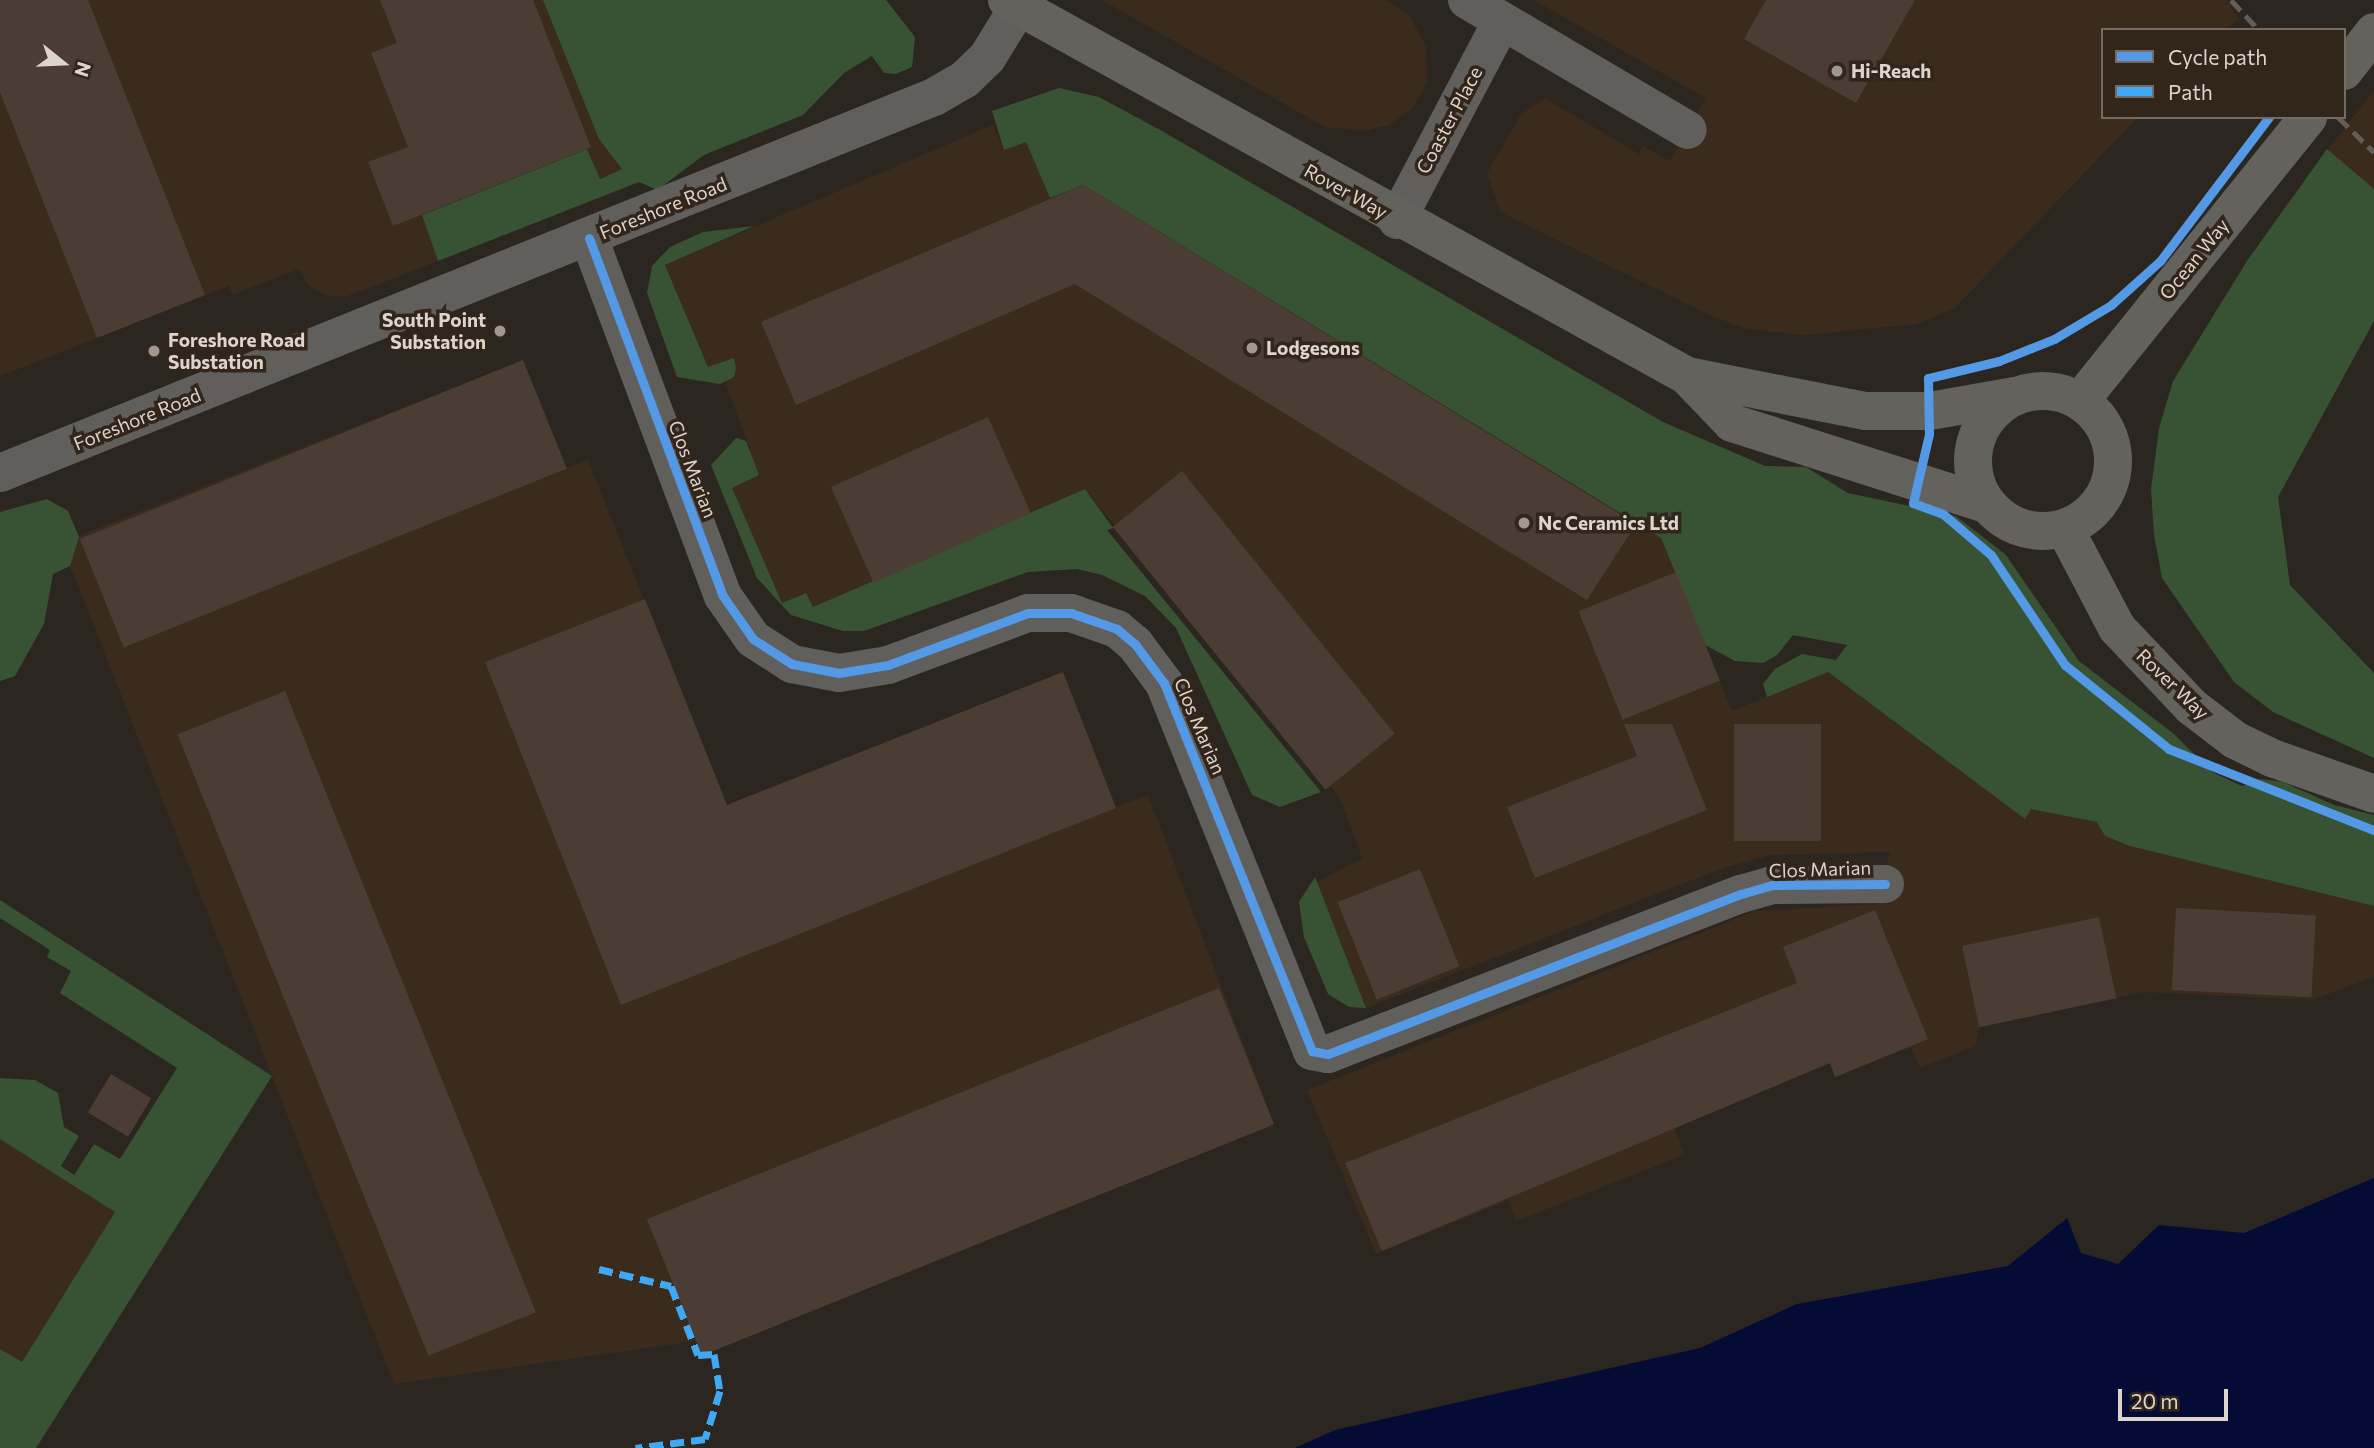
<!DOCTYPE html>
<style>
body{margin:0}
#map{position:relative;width:2374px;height:1448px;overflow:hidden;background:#2c2620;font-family:Commissioner,sans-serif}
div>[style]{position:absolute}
.built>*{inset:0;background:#3b2b1d}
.green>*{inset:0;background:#385234}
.water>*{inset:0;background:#040b35}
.building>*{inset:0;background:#4b3d33;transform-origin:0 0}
.street>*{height:38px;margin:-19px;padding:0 19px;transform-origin:19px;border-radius:19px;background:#615f5c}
.secondary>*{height:38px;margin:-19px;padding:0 19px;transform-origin:19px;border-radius:19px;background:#63625c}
.secondary>.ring{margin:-19px;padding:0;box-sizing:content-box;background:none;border:38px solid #63625c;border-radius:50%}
.rail>*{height:5px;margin-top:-2.5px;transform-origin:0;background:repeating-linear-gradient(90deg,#615d59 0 14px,transparent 0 21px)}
.quiet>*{height:7px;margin-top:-3.5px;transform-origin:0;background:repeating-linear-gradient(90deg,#3fa9f5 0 14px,transparent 0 21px)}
.cycleway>*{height:9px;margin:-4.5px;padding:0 4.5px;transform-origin:4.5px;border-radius:4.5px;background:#5399e6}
.dots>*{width:19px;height:19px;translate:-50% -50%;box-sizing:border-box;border:4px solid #32251a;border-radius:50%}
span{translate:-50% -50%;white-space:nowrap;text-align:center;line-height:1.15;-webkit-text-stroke:7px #32251a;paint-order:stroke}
.poi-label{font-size:19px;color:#ddd4cd;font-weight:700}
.left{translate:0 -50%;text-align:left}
.right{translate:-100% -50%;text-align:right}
.street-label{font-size:19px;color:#ddd4cd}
.legend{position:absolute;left:2101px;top:28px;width:245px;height:91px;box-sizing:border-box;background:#32251a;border:2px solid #766b62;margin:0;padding:9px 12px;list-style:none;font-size:21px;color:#ddd4cd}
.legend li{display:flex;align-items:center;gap:14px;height:35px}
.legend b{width:35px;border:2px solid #766b62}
.north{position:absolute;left:28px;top:28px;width:70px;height:70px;-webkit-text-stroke:5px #32251a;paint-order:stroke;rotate:108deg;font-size:19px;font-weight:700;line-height:28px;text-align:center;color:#ddd4cd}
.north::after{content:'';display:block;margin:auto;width:24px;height:32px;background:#ddd4cd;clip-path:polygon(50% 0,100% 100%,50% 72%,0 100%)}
.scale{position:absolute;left:2118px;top:1389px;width:110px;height:32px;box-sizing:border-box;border:4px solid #ddd4cd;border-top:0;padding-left:9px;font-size:21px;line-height:24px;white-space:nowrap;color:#ddd4cd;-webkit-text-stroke:5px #32251a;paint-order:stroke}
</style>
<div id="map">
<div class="built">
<i style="clip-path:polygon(0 0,569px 0,634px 164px,599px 179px,588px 149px,422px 215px,438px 261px,345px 297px,324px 295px,308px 285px,299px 269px,232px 295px,229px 286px,0 376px)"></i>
<i style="clip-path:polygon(1102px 0,1386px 0,1409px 15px,1426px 46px,1427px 82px,1412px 109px,1389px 125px,1364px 131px,1325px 127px)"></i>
<i style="clip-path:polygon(1534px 0,2227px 0,2238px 19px,2225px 30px,2103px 30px,2103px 117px,2138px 117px,1954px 309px,1916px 324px,1805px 335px,1747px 329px,1707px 314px,1500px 212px,1487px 173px,1521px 114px,1545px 98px,1639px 154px,1643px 146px,1670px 161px,1706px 98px)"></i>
<i style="clip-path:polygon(2373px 92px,2374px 93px,2374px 208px,2320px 159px)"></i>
<i style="clip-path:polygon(993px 125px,1004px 150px,1026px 142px,1050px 198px,1083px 185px,1661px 538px,1732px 711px,1827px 672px,2025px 819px,2031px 809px,2374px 877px,2374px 977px,2311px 1000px,2144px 992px,1980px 1026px,1975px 1046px,1920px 1068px,1911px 1047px,1835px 1077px,1798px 984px,1782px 990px,1814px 1070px,1674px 1126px,1684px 1155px,1516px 1221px,1508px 1200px,1376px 1254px,1307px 1090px,1755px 911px,1877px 904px,1890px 852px,1771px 855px,1723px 868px,1366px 1008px,1317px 882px,1362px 858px,1341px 800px,1330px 786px,1327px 789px,1085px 489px,812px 607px,805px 593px,782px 603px,731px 487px,751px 451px,725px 382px,734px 377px,734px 358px,709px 368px,665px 265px)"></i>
<i style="clip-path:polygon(523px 360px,566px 468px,588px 460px,726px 805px,1063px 672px,1116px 807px,1148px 795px,1274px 1124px,700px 1352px,696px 1341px,394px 1384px,61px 543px)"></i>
<i style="clip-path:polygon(0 1139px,115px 1212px,21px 1363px,0 1349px)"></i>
</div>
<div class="green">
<i style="clip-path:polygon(543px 0,886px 0,915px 37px,912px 67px,896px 74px,884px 73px,872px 56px,844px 73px,803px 115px,704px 155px,657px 190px,639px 182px,438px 261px,422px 215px,587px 149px,600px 179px,622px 169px,599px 139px)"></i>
<i style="clip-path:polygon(1059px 88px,1099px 97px,1162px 131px,1663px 422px,1765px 466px,1806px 467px,1848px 493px,1956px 516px,2006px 555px,2079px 661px,2174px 734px,2212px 772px,2242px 786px,2260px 779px,2283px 782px,2334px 805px,2374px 815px,2374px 906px,2130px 846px,2105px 836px,2097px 822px,2031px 809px,2025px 819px,1828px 672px,1767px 697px,1763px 684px,1775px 669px,1802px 654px,1836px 660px,1847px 645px,1793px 635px,1777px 655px,1763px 663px,1735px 661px,1705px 645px,1661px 538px,1083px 185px,1050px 198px,1026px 142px,1004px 150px,992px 111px)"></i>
<i style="clip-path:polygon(2327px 149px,2374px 189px,2374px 321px,2278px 497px,2290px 585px,2374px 673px,2374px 758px,2273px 712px,2234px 682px,2162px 578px,2154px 535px,2151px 489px,2159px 428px,2173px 381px,2247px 261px)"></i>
<i style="clip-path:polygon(754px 226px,665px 265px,708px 367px,734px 358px,736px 368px,734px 377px,720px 384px,677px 377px,647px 293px,652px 266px,670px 247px,703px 232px)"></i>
<i style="clip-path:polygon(736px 438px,746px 441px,759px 475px,732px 488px,782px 603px,806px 593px,813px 607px,1085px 489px,1113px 528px,1107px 530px,1321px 792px,1280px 807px,1252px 795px,1176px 628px,1145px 596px,1102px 575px,1077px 569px,1028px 572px,864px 631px,843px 631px,791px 615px,757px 578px,711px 465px)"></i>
<i style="clip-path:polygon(47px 499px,68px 511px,79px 537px,70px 566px,53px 574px,44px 624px,15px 676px,0 681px,0 512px)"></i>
<i style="clip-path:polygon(1315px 877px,1317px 882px,1366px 1008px,1349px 1007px,1328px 994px,1304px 937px,1299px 902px)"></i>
<i style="clip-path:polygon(0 900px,272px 1076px,36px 1448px,0 1448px,0 1349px,22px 1362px,115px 1212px,0 1139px,0 1078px,35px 1080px,58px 1093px,64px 1127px,79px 1136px,61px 1166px,74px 1175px,94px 1144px,120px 1159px,177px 1068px,60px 993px,71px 971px,47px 957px,50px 950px,0 918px)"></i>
</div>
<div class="water">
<i style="clip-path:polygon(2374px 1178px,2374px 1448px,1295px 1448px,1335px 1430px,1700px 1348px,1797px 1304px,2008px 1266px,2067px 1218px,2081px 1253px,2118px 1264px,2159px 1225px,2244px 1233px)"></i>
</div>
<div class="building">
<i style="clip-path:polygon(0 0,88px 0,205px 295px,97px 338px,0 92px)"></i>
<i style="clip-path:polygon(380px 0,533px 0,591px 147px,393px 226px,368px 162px,408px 147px,371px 53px,397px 43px)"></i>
<i style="clip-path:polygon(1766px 0,1915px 0,1856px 103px,1744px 39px)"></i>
<i style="clip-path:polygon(1083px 185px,1636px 524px,1587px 600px,1075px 284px,796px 405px,761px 322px)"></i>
<i style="left:523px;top:360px;width:117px;height:478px;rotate:68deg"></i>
<i style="left:988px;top:417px;width:105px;height:172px;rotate:66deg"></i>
<i style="left:1182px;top:471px;width:338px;height:89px;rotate:51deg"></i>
<i style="left:1676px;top:572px;width:117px;height:105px;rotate:68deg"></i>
<i style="clip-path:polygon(645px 599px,727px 805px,1063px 672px,1116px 808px,621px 1005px,485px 662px)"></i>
<i style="left:285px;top:691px;width:670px;height:116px;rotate:68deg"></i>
<i style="clip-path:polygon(1624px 724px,1672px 724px,1707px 810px,1535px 878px,1507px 807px,1637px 756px)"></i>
<i style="left:1734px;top:724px;width:87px;height:117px"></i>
<i style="left:1420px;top:869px;width:105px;height:89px;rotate:68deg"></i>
<i style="left:2176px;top:908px;width:140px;height:82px;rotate:3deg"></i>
<i style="clip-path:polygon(1875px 910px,1928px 1039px,1835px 1077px,1830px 1063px,1382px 1251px,1345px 1163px,1797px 983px,1783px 947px)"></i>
<i style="left:2099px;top:917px;width:83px;height:140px;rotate:78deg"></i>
<i style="left:1219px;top:988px;width:147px;height:617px;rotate:68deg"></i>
<i style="left:111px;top:1074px;width:47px;height:45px;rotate:31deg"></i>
</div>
<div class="street">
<i style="left:1467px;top:0;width:256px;rotate:30.5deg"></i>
<i style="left:1397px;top:220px;width:225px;rotate:-62.2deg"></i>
<i style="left:589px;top:238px;width:382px;rotate:69.5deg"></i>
<i style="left:723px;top:596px;width:52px;rotate:55.1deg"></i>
<i style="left:753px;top:639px;width:46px;rotate:32.7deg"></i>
<i style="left:792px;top:664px;width:48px;rotate:10.8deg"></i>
<i style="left:839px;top:673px;width:50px;rotate:-9.3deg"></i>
<i style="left:888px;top:665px;width:149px;rotate:-20.4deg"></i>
<i style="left:1028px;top:613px;width:43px"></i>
<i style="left:1071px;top:613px;width:49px;rotate:19.2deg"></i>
<i style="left:1117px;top:629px;width:23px;rotate:40deg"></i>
<i style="left:1135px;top:644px;width:49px;rotate:53.4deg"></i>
<i style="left:1164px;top:683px;width:397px;rotate:68.1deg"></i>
<i style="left:1312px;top:1051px;width:16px;rotate:11deg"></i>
<i style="left:1328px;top:1054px;width:443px;rotate:-21.2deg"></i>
<i style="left:1741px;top:894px;width:32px;rotate:-16deg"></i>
<i style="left:1772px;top:885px;width:113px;rotate:-0.5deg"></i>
<i style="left:0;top:473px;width:1007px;rotate:-21.93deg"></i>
<i style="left:934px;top:97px;width:36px;rotate:-30deg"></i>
<i style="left:965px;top:79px;width:30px;rotate:-44deg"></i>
<i style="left:987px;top:58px;width:61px;rotate:-58.4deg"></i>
</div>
<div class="secondary">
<i style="left:1007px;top:0;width:777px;rotate:28.94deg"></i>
<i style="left:1687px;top:376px;width:65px;rotate:46.2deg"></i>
<i style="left:1732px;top:423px;width:267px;rotate:17.7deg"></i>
<i style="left:2344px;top:71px;width:49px;rotate:-52.4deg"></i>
<i style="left:1687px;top:376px;width:181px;rotate:11.1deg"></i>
<i style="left:1865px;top:411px;width:65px"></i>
<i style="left:1930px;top:411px;width:86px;rotate:-10deg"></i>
<i class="ring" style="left:1973px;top:391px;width:102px;height:102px"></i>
<i style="left:2080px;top:401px;width:364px;rotate:-51.2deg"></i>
<i style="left:2065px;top:529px;width:112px;rotate:62.3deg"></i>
<i style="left:2117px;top:628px;width:109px;rotate:46.5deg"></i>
<i style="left:2192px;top:707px;width:54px;rotate:37.5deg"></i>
<i style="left:2235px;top:740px;width:41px;rotate:25.9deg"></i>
<i style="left:2272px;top:758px;width:108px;rotate:19.4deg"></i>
</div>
<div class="rail">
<i style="left:2231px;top:0;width:41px;rotate:47deg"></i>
<i style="left:2338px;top:117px;width:50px;rotate:44.2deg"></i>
</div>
<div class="quiet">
<i style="left:599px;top:1269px;width:74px;rotate:13.3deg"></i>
<i style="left:671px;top:1286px;width:74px;rotate:68.6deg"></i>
<i style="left:698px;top:1355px;width:16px;rotate:-4deg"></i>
<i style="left:714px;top:1354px;width:37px;rotate:81deg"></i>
<i style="left:720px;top:1391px;width:50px;rotate:107.4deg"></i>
<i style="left:705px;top:1439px;width:70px;rotate:172.6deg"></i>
</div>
<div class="cycleway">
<i style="left:2269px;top:117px;width:181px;rotate:127.1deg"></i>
<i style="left:2160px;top:261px;width:66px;rotate:138.1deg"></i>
<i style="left:2111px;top:305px;width:66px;rotate:149.2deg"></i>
<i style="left:2054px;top:339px;width:59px;rotate:158.2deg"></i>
<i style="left:1999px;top:361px;width:73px;rotate:166.5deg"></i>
<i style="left:1928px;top:378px;width:56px;rotate:89deg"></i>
<i style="left:1929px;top:434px;width:71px;rotate:103.1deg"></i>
<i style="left:1913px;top:503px;width:32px;rotate:20deg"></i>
<i style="left:1943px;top:514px;width:63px;rotate:40.5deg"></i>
<i style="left:1991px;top:555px;width:133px;rotate:56.1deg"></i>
<i style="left:2065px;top:665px;width:134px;rotate:38.9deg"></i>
<i style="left:2169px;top:749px;width:220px;rotate:21.6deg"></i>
<i style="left:589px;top:238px;width:382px;rotate:69.5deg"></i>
<i style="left:723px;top:596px;width:52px;rotate:55.1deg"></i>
<i style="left:753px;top:639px;width:46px;rotate:32.7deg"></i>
<i style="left:792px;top:664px;width:48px;rotate:10.8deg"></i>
<i style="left:839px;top:673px;width:50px;rotate:-9.3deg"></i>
<i style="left:888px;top:665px;width:149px;rotate:-20.4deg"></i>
<i style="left:1028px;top:613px;width:43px"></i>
<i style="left:1071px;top:613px;width:49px;rotate:19.2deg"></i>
<i style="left:1117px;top:629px;width:23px;rotate:40deg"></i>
<i style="left:1135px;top:644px;width:49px;rotate:53.4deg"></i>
<i style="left:1164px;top:683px;width:397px;rotate:68.1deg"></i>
<i style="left:1312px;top:1051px;width:16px;rotate:11deg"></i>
<i style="left:1328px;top:1054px;width:443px;rotate:-21.2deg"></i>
<i style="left:1741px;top:894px;width:32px;rotate:-16deg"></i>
<i style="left:1772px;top:885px;width:113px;rotate:-0.5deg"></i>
</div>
<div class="dots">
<i style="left:1837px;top:71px;background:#9f9790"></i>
<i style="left:500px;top:331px;background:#9f9790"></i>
<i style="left:1252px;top:348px;background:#9f9790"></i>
<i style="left:154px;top:351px;background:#9f9790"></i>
<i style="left:1524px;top:523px;background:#9f9790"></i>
</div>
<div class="poi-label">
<span class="left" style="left:1851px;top:71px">Hi-Reach</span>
<span class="right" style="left:486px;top:331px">South Point<br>Substation</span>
<span class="left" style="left:168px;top:351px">Foreshore Road<br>Substation</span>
<span class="left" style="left:1266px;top:348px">Lodgesons</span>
<span class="left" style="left:1538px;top:523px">Nc Ceramics Ltd</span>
</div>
<div class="street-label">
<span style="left:1449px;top:120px;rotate:-62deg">Coaster Place</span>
<span style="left:1346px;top:191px;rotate:29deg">Rover Way</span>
<span style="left:663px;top:208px;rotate:-22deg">Foreshore Road</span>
<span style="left:2194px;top:259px;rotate:-51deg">Ocean Way</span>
<span style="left:137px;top:419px;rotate:-22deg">Foreshore Road</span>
<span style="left:693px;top:469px;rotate:69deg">Clos Marian</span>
<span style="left:2173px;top:684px;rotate:44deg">Rover Way</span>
<span style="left:1200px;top:726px;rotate:67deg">Clos Marian</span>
<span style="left:1820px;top:869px;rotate:-2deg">Clos Marian</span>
</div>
<ul class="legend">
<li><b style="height:9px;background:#5399e6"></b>Cycle path</li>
<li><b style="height:9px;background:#3fa9f5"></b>Path</li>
</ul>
<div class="north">N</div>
<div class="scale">20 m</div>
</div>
